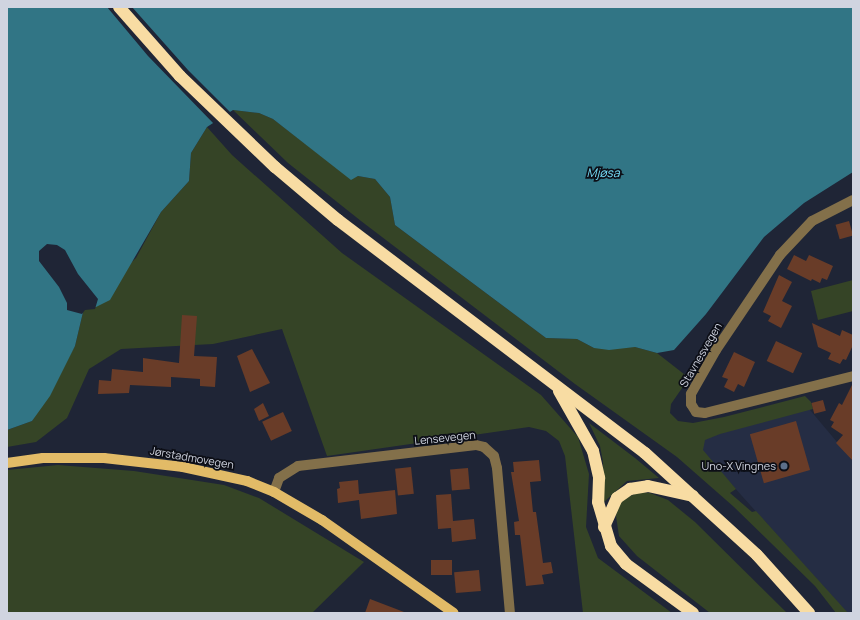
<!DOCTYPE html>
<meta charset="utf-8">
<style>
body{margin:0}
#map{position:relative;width:860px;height:620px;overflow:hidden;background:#1f2536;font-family:Manrope,sans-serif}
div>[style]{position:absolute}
.built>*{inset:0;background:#252d44}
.green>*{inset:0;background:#354426}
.water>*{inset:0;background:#317585}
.pier>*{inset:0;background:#1f2536}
.building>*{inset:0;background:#693c28;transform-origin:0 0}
.minor>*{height:10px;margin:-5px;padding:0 5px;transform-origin:5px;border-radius:5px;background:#83704a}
.major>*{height:10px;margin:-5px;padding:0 5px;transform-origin:5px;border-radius:5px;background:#e2bb67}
.highway>*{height:12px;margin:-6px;padding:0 6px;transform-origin:6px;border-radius:6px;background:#f8dca3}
.dots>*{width:11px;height:11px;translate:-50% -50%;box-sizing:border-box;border:2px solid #0c0e16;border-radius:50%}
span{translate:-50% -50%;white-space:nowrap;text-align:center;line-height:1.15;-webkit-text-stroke:3.5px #0c0e16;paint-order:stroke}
.street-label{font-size:11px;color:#d0d4e0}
.poi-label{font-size:11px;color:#d0d4e0}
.right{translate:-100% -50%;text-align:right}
.water-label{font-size:12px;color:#75dcf6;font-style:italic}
.frame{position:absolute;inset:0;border:8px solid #d0d4e0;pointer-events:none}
</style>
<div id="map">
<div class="built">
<i style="clip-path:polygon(805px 404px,853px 461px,853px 613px,847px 613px,698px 447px,703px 439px)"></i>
</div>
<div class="green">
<i style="clip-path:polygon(233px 110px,259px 113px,273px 119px,351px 179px,358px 176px,375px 179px,390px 197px,395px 225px,546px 338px,577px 339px,594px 348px,635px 347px,657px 353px,689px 378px,671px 404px,670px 413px,678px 421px,693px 423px,724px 417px,805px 396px,811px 402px,813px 409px,720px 434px,705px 440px,703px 450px,736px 489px,730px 493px,752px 512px,756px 511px,848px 613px,836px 613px,815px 586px,734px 507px,677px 457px,575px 384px,361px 221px,288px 163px)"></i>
<i style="clip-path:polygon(207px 127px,232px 155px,342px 253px,541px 395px,578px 437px,589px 474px,586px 527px,598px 558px,672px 613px,583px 613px,565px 456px,559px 441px,546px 431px,529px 427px,327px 456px,282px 329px,213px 344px,121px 349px,89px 369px,67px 418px,36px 442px,7px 447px,7px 430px,32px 421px,75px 346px,84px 308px,136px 258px,161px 212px,189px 181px,191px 153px)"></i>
<i style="clip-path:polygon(853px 280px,853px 311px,818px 320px,811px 291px)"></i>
<i style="clip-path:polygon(589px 423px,635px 458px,659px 478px,627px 481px,604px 502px,603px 462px,600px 446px)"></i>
<i style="clip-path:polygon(58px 465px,134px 471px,224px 485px,259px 498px,364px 562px,312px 613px,7px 613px,7px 470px)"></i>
<i style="clip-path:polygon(639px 492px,650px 493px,668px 500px,695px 522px,787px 613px,710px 613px,637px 556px,619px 536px,616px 516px,618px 506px,624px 499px)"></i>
</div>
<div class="water">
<i style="clip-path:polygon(7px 7px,853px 7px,853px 172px,804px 203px,764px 237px,706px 314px,674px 350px,657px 353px,635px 347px,609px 350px,594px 348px,577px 339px,546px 338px,395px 225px,390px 197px,375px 179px,358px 176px,351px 180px,273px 119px,259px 113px,233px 110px,207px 127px,191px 153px,189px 181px,161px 212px,110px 300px,96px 307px,84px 308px,75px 346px,50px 396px,32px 421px,7px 430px)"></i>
</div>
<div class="pier">
<i style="clip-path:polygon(107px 7px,132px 7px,188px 70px,231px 113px,214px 124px,148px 56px)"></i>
<i style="clip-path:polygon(47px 244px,57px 245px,65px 250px,78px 274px,98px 299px,95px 309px,85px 310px,82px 314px,67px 310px,67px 303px,59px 287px,39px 261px,39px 251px)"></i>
</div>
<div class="building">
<i style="left:849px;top:221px;width:15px;height:14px;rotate:74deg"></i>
<i style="clip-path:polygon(794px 255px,806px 261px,809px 255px,833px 266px,827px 280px,822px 278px,820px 283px,812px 279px,811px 281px,787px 269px)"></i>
<i style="clip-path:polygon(779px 275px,792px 282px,782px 301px,792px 306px,781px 328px,768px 321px,771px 316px,763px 312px)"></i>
<i style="clip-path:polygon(182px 315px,197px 316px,194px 356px,217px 357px,215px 387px,200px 386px,200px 379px,171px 377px,171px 387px,130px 385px,129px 393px,98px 394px,99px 380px,111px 381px,112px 369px,143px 372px,143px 358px,179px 363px)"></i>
<i style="clip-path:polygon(812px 323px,840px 336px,842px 330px,853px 335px,853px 345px,846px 360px,843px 359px,840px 364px,828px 359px,831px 353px,818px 347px)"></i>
<i style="left:776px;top:341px;width:29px;height:22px;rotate:25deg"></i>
<i style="clip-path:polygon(252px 349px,270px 383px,250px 392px,237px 356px)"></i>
<i style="clip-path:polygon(734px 352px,755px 362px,744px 387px,738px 384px,734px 392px,724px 387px,728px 379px,722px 377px)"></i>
<i style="clip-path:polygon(853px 383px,853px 461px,836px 443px,843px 435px,831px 427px,834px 422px,830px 420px,839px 403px,842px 405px)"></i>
<i style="left:823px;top:400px;width:11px;height:12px;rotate:75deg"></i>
<i style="clip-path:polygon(263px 403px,269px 416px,259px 421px,254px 409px)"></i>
<i style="left:283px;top:412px;width:21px;height:23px;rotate:65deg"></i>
<i style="left:796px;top:421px;width:51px;height:48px;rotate:74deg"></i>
<i style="clip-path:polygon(539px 460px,541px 481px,530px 482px,533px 512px,536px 512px,543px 563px,551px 562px,553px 573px,542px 575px,544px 584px,526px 586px,520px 535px,515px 535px,514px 522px,519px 521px,511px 472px,514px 472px,513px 462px)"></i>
<i style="left:411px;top:467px;width:27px;height:16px;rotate:84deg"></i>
<i style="left:468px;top:468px;width:21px;height:18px;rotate:85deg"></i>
<i style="clip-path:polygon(358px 480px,359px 494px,395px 490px,397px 514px,361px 519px,359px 500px,338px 503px,337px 489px,340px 488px,339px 482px)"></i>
<i style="clip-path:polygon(451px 494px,453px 521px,474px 519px,476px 539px,452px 542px,451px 528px,438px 529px,436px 495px)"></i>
<i style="left:452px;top:560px;width:15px;height:21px;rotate:90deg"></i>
<i style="left:479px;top:570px;width:21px;height:25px;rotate:85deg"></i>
<i style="clip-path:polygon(370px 599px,404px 612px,404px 613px,365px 613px)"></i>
</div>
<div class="minor">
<i style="left:853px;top:200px;width:46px;rotate:152.9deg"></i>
<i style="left:812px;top:221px;width:47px;rotate:133.3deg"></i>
<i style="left:780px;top:255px;width:115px;rotate:124deg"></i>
<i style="left:716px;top:350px;width:51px;rotate:119.6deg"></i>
<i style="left:691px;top:394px;width:10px;rotate:90deg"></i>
<i style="left:691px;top:404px;width:9px;rotate:58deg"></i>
<i style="left:696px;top:412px;width:9px;rotate:6deg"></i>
<i style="left:705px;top:413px;width:153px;rotate:-14deg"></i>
<i style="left:274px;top:492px;width:15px;rotate:-70deg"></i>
<i style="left:279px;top:478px;width:22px;rotate:-32deg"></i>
<i style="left:298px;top:466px;width:179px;rotate:-6.7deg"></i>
<i style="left:476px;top:445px;width:8px;rotate:14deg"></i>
<i style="left:484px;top:447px;width:13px;rotate:42deg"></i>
<i style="left:494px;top:456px;width:12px;rotate:76deg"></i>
<i style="left:497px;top:468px;width:146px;rotate:84.9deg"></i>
</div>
<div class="major">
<i style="left:7px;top:463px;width:36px;rotate:-8deg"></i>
<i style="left:43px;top:458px;width:61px"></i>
<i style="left:104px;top:458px;width:80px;rotate:6.5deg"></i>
<i style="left:183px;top:467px;width:66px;rotate:12.3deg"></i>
<i style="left:247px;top:481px;width:29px;rotate:22deg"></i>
<i style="left:274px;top:492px;width:56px;rotate:30.3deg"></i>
<i style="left:322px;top:520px;width:161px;rotate:35.2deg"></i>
</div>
<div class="highway">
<i style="left:119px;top:7px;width:92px;rotate:48.5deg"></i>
<i style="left:180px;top:76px;width:132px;rotate:43.8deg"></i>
<i style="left:275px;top:167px;width:82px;rotate:40.1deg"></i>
<i style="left:338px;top:220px;width:385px;rotate:37.2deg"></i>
<i style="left:645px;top:453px;width:151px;rotate:42.3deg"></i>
<i style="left:757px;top:555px;width:78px;rotate:48.1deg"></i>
<i style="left:559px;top:391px;width:69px;rotate:60.5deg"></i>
<i style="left:593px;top:451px;width:28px;rotate:77deg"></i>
<i style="left:599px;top:478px;width:24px;rotate:92deg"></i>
<i style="left:598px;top:502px;width:46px;rotate:73.5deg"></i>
<i style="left:611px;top:546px;width:23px;rotate:50deg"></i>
<i style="left:626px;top:564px;width:83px;rotate:36.2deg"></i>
<i style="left:604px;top:527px;width:32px;rotate:-66deg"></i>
<i style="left:617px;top:498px;width:16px;rotate:-35deg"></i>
<i style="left:630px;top:489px;width:18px;rotate:-9deg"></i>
<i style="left:648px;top:486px;width:46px;rotate:12.5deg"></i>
</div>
<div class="dots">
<i style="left:784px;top:466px;background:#5c6f8a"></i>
</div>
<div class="street-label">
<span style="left:701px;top:355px;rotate:-60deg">Stavnesvegen</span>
<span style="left:445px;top:438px;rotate:-6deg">Lensevegen</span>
<span style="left:192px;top:458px;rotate:10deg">Jørstadmovegen</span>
</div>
<div class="poi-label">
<span class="right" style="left:776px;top:466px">Uno-X Vingnes</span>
</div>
<div class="water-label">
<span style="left:603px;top:173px">Mjøsa</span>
</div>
<div class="frame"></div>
</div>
